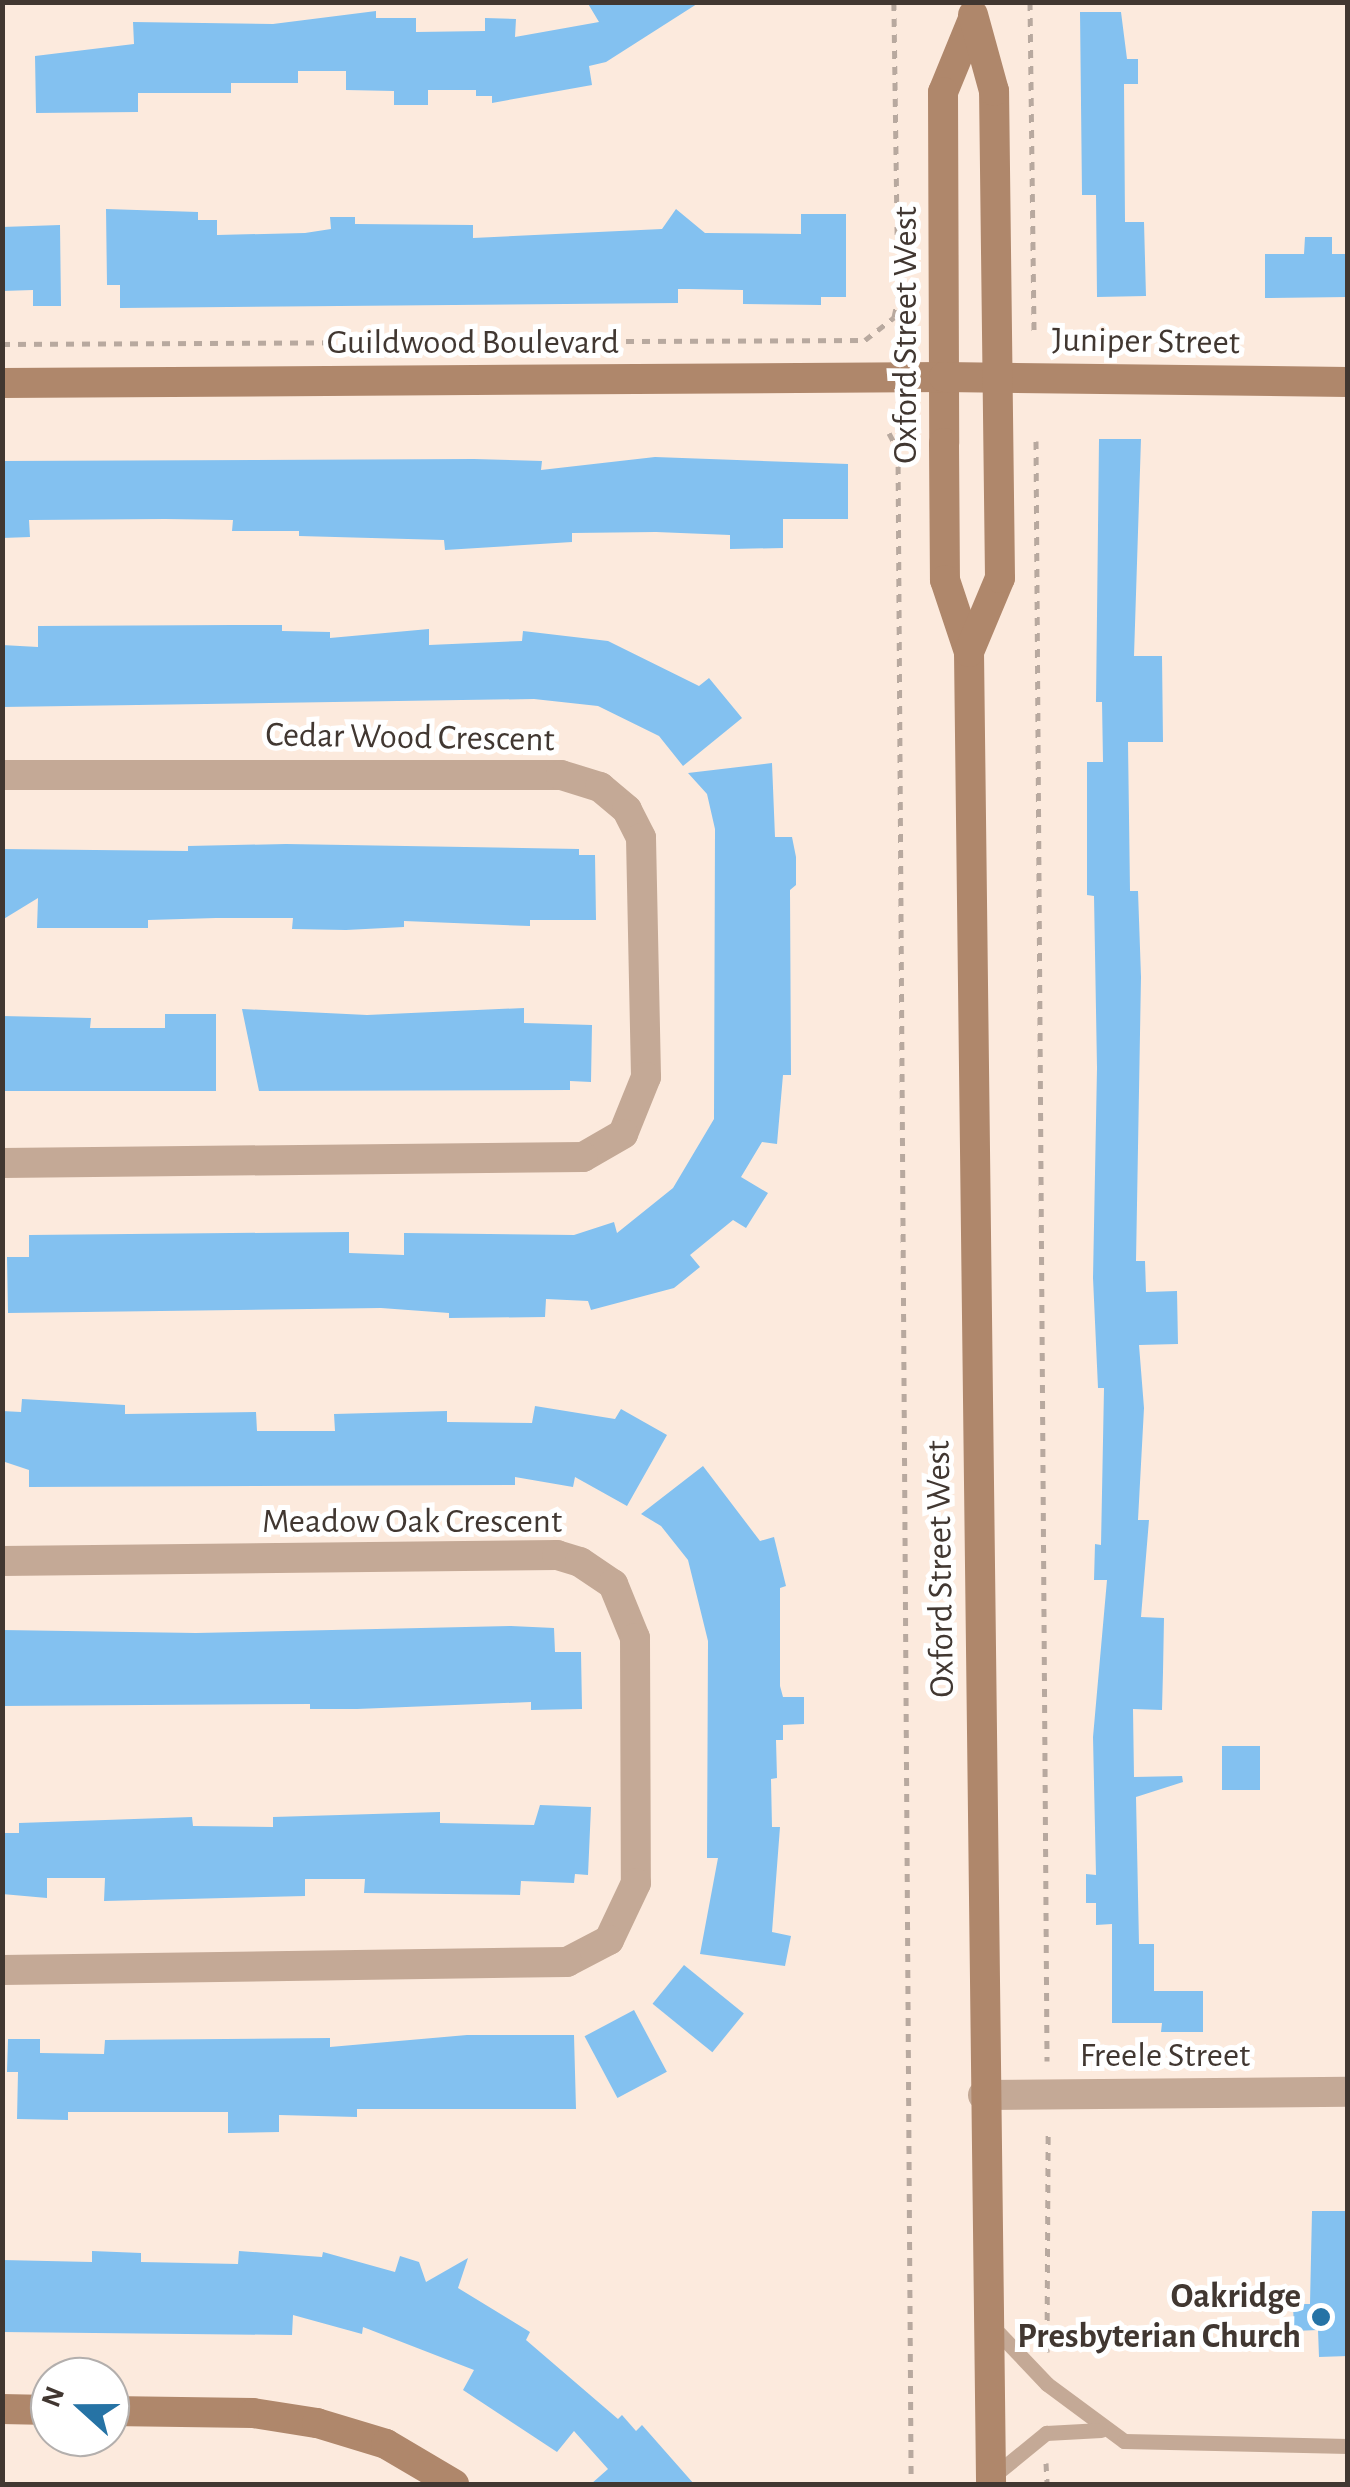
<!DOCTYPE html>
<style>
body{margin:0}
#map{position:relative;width:1350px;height:2487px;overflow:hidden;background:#fceadd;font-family:"Alegreya Sans",sans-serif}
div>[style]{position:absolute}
.building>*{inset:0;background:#83c1f0;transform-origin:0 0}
.path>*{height:5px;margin-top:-2.5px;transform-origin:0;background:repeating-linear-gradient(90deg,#b8a99f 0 8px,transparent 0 16px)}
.lane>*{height:15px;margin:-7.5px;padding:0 7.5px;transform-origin:7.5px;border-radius:7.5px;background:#c4a996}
.street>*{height:30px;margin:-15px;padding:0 15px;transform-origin:15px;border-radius:15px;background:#c4a996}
.secondary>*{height:30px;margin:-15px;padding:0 15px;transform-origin:15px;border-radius:15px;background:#af876b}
.dots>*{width:28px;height:28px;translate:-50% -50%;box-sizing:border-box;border:5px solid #fff;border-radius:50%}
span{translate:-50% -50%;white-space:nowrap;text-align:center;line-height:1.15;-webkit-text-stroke:10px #fff;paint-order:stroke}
.street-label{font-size:35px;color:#413731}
.poi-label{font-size:35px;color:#413731;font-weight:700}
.right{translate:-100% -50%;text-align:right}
.frame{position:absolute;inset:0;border:5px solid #413731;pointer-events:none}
.north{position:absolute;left:30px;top:2357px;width:100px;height:100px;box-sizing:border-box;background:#fff;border:2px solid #b3afad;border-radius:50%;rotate:291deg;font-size:28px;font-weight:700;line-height:40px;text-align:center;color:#413731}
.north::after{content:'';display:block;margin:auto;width:35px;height:45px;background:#2673a5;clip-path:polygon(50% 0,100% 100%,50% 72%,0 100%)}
</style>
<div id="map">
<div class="building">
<i style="clip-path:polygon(587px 2px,700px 2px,606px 62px,589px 66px,592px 85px,492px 103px,492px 96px,476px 96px,476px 90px,428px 90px,428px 105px,394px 105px,394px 91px,346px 90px,346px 71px,298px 71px,298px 83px,231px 83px,231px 93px,138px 93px,138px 112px,36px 113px,35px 56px,134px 44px,133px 22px,273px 24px,376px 11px,376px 18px,416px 18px,416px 32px,485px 31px,485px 18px,516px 19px,515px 37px,599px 22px)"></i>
<i style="clip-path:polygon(1080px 12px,1121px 12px,1127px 59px,1138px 59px,1138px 84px,1124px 84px,1125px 222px,1144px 222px,1146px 296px,1097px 297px,1096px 195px,1082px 195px)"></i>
<i style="clip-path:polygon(106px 209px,198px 212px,198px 220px,217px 220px,217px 235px,305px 233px,331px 229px,330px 217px,355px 217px,355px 224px,473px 225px,473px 238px,662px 229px,676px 209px,705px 233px,801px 234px,801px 214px,846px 214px,846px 297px,821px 297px,821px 305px,743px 304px,743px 290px,688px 289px,678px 289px,678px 303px,120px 308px,120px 285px,107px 285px)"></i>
<i style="clip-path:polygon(60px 225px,61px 306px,33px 306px,33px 290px,2px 291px,2px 227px)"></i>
<i style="clip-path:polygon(1305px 237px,1332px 237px,1332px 254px,1348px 254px,1348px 297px,1265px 298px,1265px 254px,1304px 254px)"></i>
<i style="clip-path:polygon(1099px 439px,1141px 439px,1134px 656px,1162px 656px,1163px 742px,1128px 742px,1130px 891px,1138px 891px,1141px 977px,1136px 1261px,1145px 1261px,1146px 1292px,1177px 1291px,1178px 1344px,1139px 1345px,1144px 1408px,1138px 1520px,1149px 1520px,1141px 1617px,1164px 1618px,1163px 1672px,1162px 1710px,1133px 1709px,1134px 1777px,1182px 1776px,1183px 1782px,1136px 1797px,1139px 1944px,1154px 1944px,1154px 1991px,1203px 1991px,1203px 2032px,1161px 2032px,1162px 2023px,1112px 2023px,1112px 1924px,1096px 1925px,1096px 1903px,1086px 1903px,1086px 1874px,1096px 1875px,1093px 1737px,1107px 1580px,1094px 1580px,1095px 1544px,1101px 1545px,1104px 1388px,1098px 1388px,1093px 1278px,1097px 1068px,1094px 896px,1087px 895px,1087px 762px,1103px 762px,1102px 702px,1096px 702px)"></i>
<i style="clip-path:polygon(655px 457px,848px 464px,848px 519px,783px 519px,783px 548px,730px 549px,730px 535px,656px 532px,572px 533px,572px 542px,445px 550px,444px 540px,299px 536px,299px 531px,232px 531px,233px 520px,165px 519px,29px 520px,30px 537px,2px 538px,2px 461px,474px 459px,542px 461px,541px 470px)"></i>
<i style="clip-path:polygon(233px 625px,282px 625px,282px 631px,330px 632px,330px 638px,429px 629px,429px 645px,522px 641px,523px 631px,608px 641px,699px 686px,709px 678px,742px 718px,683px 766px,659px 736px,598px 706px,534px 699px,2px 707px,2px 645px,38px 647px,38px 626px)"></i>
<i style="clip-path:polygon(772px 763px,775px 837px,792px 837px,796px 857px,796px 885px,790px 890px,791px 1075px,783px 1075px,777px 1144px,762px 1142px,741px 1177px,768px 1193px,746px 1228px,733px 1220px,690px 1255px,700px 1267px,674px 1288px,591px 1310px,588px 1301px,546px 1299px,545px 1317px,449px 1318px,449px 1313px,381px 1308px,8px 1313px,7px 1257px,29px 1257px,29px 1235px,349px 1232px,349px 1253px,404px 1255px,404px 1233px,574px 1235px,614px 1222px,617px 1233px,673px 1188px,714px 1119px,715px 829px,707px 794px,688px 773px)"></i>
<i style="clip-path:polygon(286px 844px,579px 849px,579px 855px,595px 855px,596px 920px,530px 920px,530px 926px,404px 921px,404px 927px,346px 930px,292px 929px,293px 918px,216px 918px,148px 920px,148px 928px,37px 928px,38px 898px,2px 920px,2px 849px,188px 851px,188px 846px)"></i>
<i style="clip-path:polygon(524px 1008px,524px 1023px,592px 1025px,591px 1082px,570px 1081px,570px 1090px,259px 1091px,242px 1009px,367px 1015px)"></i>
<i style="clip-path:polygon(165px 1014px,216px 1014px,216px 1091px,2px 1091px,2px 1016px,91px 1018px,90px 1028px,165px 1028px)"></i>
<i style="clip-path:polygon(22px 1399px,125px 1405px,125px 1414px,256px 1412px,257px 1431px,335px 1431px,334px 1414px,447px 1411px,447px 1422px,532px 1423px,535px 1406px,615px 1419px,621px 1409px,667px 1435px,627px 1506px,575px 1477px,573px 1487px,515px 1477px,515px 1485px,29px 1487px,29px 1470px,2px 1461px,2px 1411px,21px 1412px)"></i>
<i style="clip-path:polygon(703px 1466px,760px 1541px,774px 1537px,786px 1586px,780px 1588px,780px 1686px,783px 1697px,804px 1697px,804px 1724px,783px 1725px,783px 1740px,776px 1740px,777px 1778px,771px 1779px,772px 1827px,780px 1827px,772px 1932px,791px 1936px,785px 1966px,700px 1954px,718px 1858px,707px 1858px,708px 1641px,688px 1560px,661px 1526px,641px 1514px)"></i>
<i style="clip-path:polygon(511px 1626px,554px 1628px,555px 1652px,581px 1652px,582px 1709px,531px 1710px,531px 1702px,357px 1709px,310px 1709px,310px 1704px,2px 1706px,2px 1630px,196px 1633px)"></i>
<i style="left:1222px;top:1746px;width:38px;height:44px"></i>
<i style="clip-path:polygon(540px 1805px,591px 1807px,588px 1875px,575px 1874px,574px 1883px,521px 1881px,520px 1895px,364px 1893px,365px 1879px,305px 1879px,305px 1896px,104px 1901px,105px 1878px,47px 1878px,47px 1898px,2px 1894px,2px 1833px,19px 1833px,19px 1823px,192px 1817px,193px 1826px,273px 1827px,273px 1817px,440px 1812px,440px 1823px,534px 1825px)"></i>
<i style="left:684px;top:1965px;width:77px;height:50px;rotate:39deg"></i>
<i style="left:634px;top:2010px;width:70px;height:56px;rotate:62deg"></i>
<i style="clip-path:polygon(467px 2035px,574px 2035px,576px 2109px,357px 2109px,357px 2117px,279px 2115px,279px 2132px,228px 2133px,228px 2112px,68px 2112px,68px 2120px,17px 2119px,18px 2072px,7px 2072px,8px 2039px,40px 2039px,40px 2053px,104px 2054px,105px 2040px,330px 2038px,330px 2047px)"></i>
<i style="clip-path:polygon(1312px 2211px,1348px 2211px,1348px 2356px,1319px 2357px,1318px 2330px,1294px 2331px,1293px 2304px,1310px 2304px)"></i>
<i style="clip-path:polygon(92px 2251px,141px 2253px,141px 2262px,238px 2264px,239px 2251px,322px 2257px,323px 2252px,395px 2272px,400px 2256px,419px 2262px,426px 2282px,468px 2258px,458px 2288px,530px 2332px,526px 2340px,618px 2419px,622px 2415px,636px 2431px,642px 2425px,694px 2484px,591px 2484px,608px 2469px,574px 2431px,557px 2452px,463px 2390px,474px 2370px,363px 2327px,362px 2334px,293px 2315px,292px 2335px,2px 2332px,2px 2260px,92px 2262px)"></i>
</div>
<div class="path">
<i style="left:1030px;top:2px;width:335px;rotate:89.3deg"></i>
<i style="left:2px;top:344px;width:863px;rotate:-0.27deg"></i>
<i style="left:865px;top:340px;width:37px;rotate:-38deg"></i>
<i style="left:894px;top:317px;width:19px;rotate:-78deg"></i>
<i style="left:898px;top:298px;width:296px;rotate:-90.8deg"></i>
<i style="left:889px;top:433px;width:19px;rotate:62deg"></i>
<i style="left:898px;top:450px;width:2034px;rotate:89.63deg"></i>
<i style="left:1036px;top:441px;width:1620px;rotate:89.61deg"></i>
<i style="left:1047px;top:2352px;width:221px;rotate:-89.7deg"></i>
<i style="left:1046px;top:2463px;width:21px;rotate:87deg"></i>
</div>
<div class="lane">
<i style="left:991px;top:2325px;width:81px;rotate:46.5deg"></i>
<i style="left:1047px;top:2384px;width:96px;rotate:36.5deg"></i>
<i style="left:1124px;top:2441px;width:224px;rotate:1.3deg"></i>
<i style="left:992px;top:2477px;width:70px;rotate:-39.2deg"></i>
<i style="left:1046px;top:2433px;width:55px;rotate:-3.1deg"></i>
</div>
<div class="street">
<i style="left:2px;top:775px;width:559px"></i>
<i style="left:561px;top:775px;width:41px;rotate:17.1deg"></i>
<i style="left:600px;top:787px;width:35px;rotate:40deg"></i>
<i style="left:627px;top:810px;width:31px;rotate:63deg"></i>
<i style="left:641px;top:838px;width:239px;rotate:88.8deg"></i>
<i style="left:646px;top:1077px;width:61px;rotate:112deg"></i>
<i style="left:623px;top:1134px;width:46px;rotate:150.1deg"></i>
<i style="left:583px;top:1157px;width:581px;rotate:179.41deg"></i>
<i style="left:2px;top:1561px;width:555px;rotate:-0.62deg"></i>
<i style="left:557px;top:1555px;width:24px;rotate:17deg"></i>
<i style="left:580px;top:1562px;width:40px;rotate:34deg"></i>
<i style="left:613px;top:1584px;width:58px;rotate:67.8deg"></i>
<i style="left:635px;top:1638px;width:245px;rotate:89.8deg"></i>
<i style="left:636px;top:1883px;width:63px;rotate:115.3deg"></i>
<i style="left:609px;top:1940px;width:47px;rotate:152.4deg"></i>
<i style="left:567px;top:1962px;width:565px;rotate:179.19deg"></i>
<i style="left:983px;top:2095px;width:365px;rotate:-0.5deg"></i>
</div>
<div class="secondary">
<i style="left:973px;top:19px;width:79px;rotate:112.3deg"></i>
<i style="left:943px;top:92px;width:351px;rotate:89.8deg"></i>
<i style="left:944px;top:443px;width:137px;rotate:89.6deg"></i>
<i style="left:945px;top:580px;width:76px;rotate:71.6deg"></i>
<i style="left:969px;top:652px;width:1832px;rotate:89.31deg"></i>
<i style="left:2px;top:383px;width:942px;rotate:-0.36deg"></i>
<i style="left:944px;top:377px;width:404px;rotate:0.7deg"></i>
<i style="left:969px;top:652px;width:80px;rotate:-67.3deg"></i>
<i style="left:1000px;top:578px;width:487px;rotate:-90.7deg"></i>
<i style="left:994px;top:91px;width:79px;rotate:-105.4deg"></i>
<i style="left:2px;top:2409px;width:48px;rotate:1.2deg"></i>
<i style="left:110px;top:2411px;width:143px;rotate:0.8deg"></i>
<i style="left:253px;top:2413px;width:65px;rotate:8.9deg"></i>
<i style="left:317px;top:2423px;width:72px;rotate:16.9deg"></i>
<i style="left:386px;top:2444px;width:79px;rotate:30.5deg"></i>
</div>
<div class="dots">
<i style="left:1321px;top:2317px;background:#2673a5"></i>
</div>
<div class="street-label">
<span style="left:906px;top:335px;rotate:-90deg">Oxford Street West</span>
<span style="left:1146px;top:342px;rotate:1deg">Juniper Street</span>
<span style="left:473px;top:343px">Guildwood Boulevard</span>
<span style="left:410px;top:738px;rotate:1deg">Cedar Wood Crescent</span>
<span style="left:412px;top:1522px">Meadow Oak Crescent</span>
<span style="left:941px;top:1569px;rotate:-91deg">Oxford Street West</span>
<span style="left:1165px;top:2056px">Freele Street</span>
</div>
<div class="poi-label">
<span class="right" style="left:1301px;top:2317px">Oakridge<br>Presbyterian Church</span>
</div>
<div class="frame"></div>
<div class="north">N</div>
</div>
